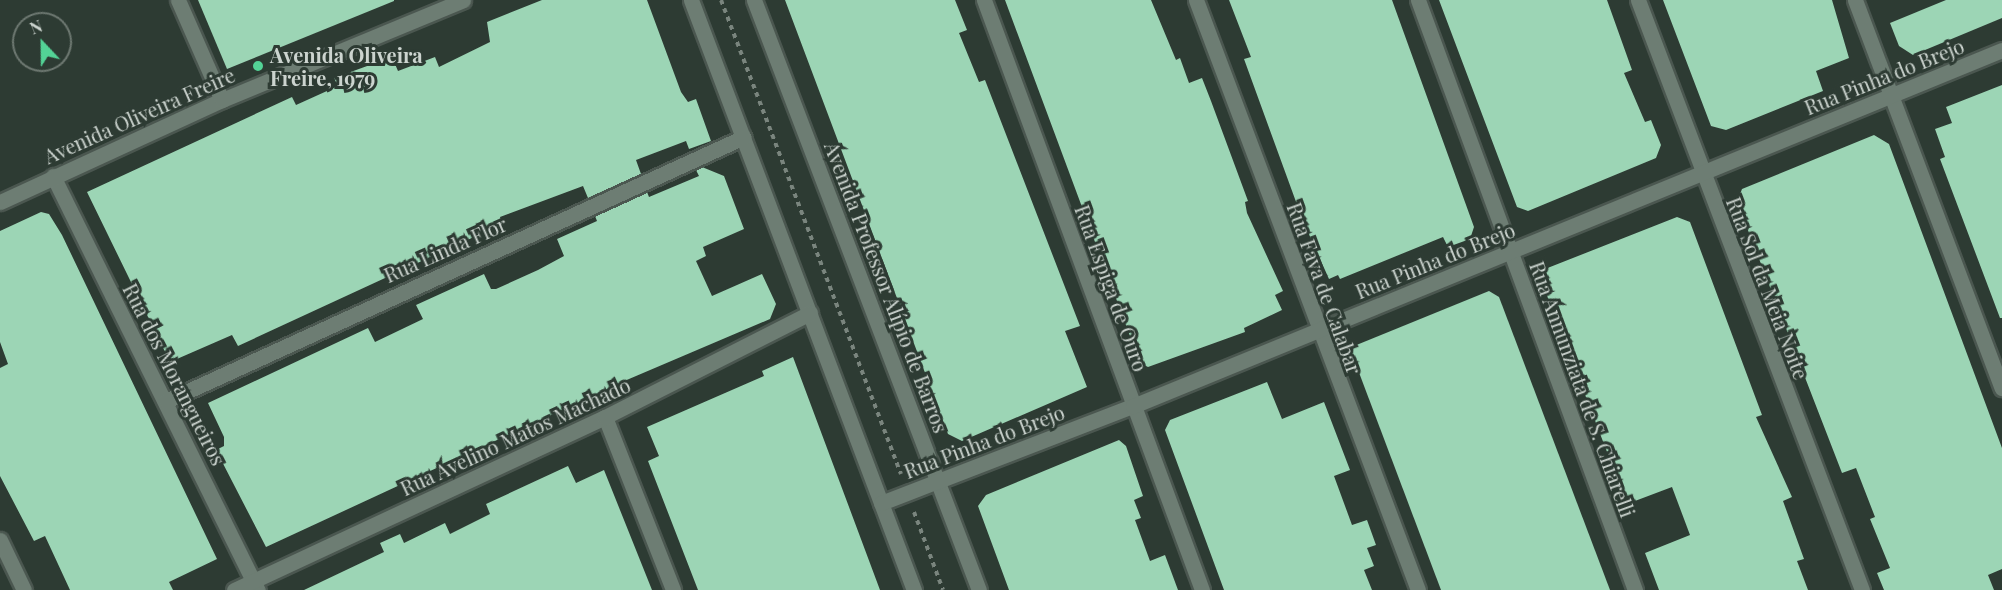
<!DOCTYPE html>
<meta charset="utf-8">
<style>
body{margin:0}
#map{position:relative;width:2002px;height:590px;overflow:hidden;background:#2d3b33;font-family:"Playfair Display",serif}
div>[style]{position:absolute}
.building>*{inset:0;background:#9cd5b5}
.path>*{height:4px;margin-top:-2px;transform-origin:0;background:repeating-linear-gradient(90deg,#7a857e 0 4.5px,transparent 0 9px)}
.roads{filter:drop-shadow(2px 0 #4b5750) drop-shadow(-2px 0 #4b5750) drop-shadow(0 2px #4b5750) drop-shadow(0 -2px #4b5750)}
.minor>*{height:15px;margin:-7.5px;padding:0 7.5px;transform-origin:7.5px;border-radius:7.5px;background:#6d7d73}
.dots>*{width:16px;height:16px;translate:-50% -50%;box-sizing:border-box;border:3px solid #2d3b33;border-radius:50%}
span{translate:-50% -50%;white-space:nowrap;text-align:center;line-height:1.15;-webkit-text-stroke:6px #2d3b33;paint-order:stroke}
.poi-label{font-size:20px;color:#ccd4cf;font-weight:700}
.left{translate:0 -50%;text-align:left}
.street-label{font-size:20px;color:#ccd4cf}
.north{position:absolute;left:12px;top:12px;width:60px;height:60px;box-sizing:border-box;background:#2d3b33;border:2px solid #6d7871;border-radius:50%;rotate:338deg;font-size:16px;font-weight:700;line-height:24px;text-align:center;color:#ccd4cf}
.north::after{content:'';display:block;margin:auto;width:21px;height:27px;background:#53d396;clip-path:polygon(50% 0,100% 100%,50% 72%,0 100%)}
</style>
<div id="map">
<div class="building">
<i style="clip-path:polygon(198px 0,394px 0,394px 1px,227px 69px)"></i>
<i style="clip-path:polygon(542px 0,647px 0,681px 92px,688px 102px,696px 99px,711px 141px,689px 149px,686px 141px,636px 160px,641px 174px,588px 198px,583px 186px,500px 217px,502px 224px,238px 346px,232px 335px,170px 362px,87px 192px,292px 97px,296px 105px,338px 86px,334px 78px,392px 57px,398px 71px,435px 57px,439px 67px,490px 42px,487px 22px)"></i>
<i style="clip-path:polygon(785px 0,955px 0,967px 30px,959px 33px,979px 82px,985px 80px,1080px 326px,1065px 331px,1087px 387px,962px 441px,948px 434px)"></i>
<i style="clip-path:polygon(1005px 0,1151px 0,1176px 60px,1180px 58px,1189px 83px,1202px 78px,1211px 101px,1248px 201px,1245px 202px,1247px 213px,1283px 291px,1275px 295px,1282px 310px,1244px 328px,1245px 332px,1148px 367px,1140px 363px)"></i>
<i style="clip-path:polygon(1229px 0,1392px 0,1474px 227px,1470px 239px,1448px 247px,1443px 237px,1340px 279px,1338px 275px,1329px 279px,1303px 221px,1244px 59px,1251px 57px)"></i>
<i style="clip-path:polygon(1439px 0,1607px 0,1632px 70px,1624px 73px,1645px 122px,1651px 120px,1661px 145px,1656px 158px,1528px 211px,1517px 207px)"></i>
<i style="clip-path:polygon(1663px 0,1832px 0,1849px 58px,1816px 71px,1823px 91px,1726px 130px,1711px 126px)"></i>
<i style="clip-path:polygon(1946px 0,2002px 0,2002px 18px,1913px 55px,1899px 46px,1890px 23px)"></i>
<i style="clip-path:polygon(2002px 85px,2002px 318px,2000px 318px,1940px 159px,1945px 157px,1935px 129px,1952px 123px,1946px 107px)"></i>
<i style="clip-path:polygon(1874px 135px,1889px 144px,2002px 448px,2002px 569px,1988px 575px,1994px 590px,1884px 590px,1877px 573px,1890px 568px,1870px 519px,1875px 517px,1856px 468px,1842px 473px,1737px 202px,1742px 189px)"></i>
<i style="clip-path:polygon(702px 167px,724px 176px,744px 229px,703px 247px,706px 256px,696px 261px,712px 296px,762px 274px,776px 304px,770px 319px,629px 379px,266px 547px,216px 450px,224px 446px,224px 437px,208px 403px,368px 328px,375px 342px,423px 319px,416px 305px,484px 274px,491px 289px,496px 289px,538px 270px,564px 256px,557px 239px,597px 221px,595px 216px,647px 192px,649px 197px,699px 176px,696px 170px)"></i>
<i style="clip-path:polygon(41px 212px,49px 214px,62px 235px,217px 559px,169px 582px,173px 590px,70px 590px,45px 536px,34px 541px,0 476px,0 368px,8px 364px,0 342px,0 231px)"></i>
<i style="clip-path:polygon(1677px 217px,1690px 222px,1762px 415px,1756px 417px,1792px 497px,1783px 501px,1804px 559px,1797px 561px,1808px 590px,1659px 590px,1645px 553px,1690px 535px,1672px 487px,1627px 504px,1541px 280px,1545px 269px)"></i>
<i style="clip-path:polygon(1489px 291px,1499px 297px,1610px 590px,1441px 590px,1352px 354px,1354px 346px)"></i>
<i style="clip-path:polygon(793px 357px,880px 590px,698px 590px,648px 461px,659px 456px,647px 427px,764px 376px,762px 371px)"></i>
<i style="clip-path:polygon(1267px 382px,1282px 419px,1324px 402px,1350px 470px,1334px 476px,1352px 525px,1367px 520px,1376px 545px,1367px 548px,1374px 566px,1364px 570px,1372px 590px,1224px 590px,1165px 430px,1170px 420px)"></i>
<i style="clip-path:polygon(1119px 440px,1126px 446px,1143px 496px,1134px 500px,1141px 518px,1135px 520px,1150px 561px,1165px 555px,1178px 590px,1009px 590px,978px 506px,986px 495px)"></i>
<i style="clip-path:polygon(568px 466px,576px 483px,604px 470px,652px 590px,304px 590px,384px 552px,380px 543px,400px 534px,404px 543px,445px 523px,450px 534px,490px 514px,486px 504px)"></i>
</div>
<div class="path">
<i style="left:721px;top:0;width:507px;rotate:69.21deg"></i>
<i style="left:914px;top:512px;width:83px;rotate:69.6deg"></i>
</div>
<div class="roads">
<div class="minor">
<i style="left:178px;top:0;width:109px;rotate:66.3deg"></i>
<i style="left:691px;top:0;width:631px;rotate:69.3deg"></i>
<i style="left:754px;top:0;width:631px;rotate:69.13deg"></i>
<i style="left:984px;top:0;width:629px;rotate:69.72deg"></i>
<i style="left:1196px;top:0;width:630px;rotate:69.38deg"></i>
<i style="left:1418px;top:0;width:629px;rotate:69.81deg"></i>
<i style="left:1638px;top:0;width:631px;rotate:69.21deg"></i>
<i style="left:1855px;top:0;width:415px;rotate:69.3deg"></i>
<i style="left:53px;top:176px;width:462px;rotate:63.7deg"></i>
<i style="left:0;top:202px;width:244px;rotate:-24.7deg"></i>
<i style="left:222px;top:100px;width:261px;rotate:-22.5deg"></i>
<i style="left:166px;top:401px;width:635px;rotate:-24.55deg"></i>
<i style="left:605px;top:417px;width:186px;rotate:68.5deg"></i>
<i style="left:881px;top:503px;width:270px;rotate:-21.1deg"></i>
<i style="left:1133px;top:406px;width:939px;rotate:-22.28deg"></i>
<i style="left:0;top:540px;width:55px;rotate:64.4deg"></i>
<i style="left:234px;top:590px;width:409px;rotate:-25deg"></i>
<i style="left:605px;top:417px;width:230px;rotate:-26.9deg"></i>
</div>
</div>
<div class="dots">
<i style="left:258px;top:66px;background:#53d396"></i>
</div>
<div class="poi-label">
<span class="left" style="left:270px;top:66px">Avenida Oliveira<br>Freire, 1979</span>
</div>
<div class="street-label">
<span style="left:1884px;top:76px;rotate:-22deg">Rua Pinha do Brejo</span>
<span style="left:139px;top:115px;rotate:-24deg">Avenida Oliveira Freire</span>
<span style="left:445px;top:249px;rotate:-24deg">Rua Linda Flor</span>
<span style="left:1435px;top:260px;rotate:-22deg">Rua Pinha do Brejo</span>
<span style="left:887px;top:287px;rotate:69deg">Avenida Professor Alípio de Barros</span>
<span style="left:1112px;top:288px;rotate:70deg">Rua Espiga de Ouro</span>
<span style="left:1325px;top:288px;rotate:70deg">Rua Fava de Calabar</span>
<span style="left:1768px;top:288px;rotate:69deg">Rua Sol da Meia Noite</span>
<span style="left:175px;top:374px;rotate:63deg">Rua dos Morangueiros</span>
<span style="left:1583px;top:389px;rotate:70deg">Rua Annunziata de S. Chiarelli</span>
<span style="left:515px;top:436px;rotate:-25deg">Rua Avelino Matos Machado</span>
<span style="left:984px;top:441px;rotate:-21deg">Rua Pinha do Brejo</span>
</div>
<div class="north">N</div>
</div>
